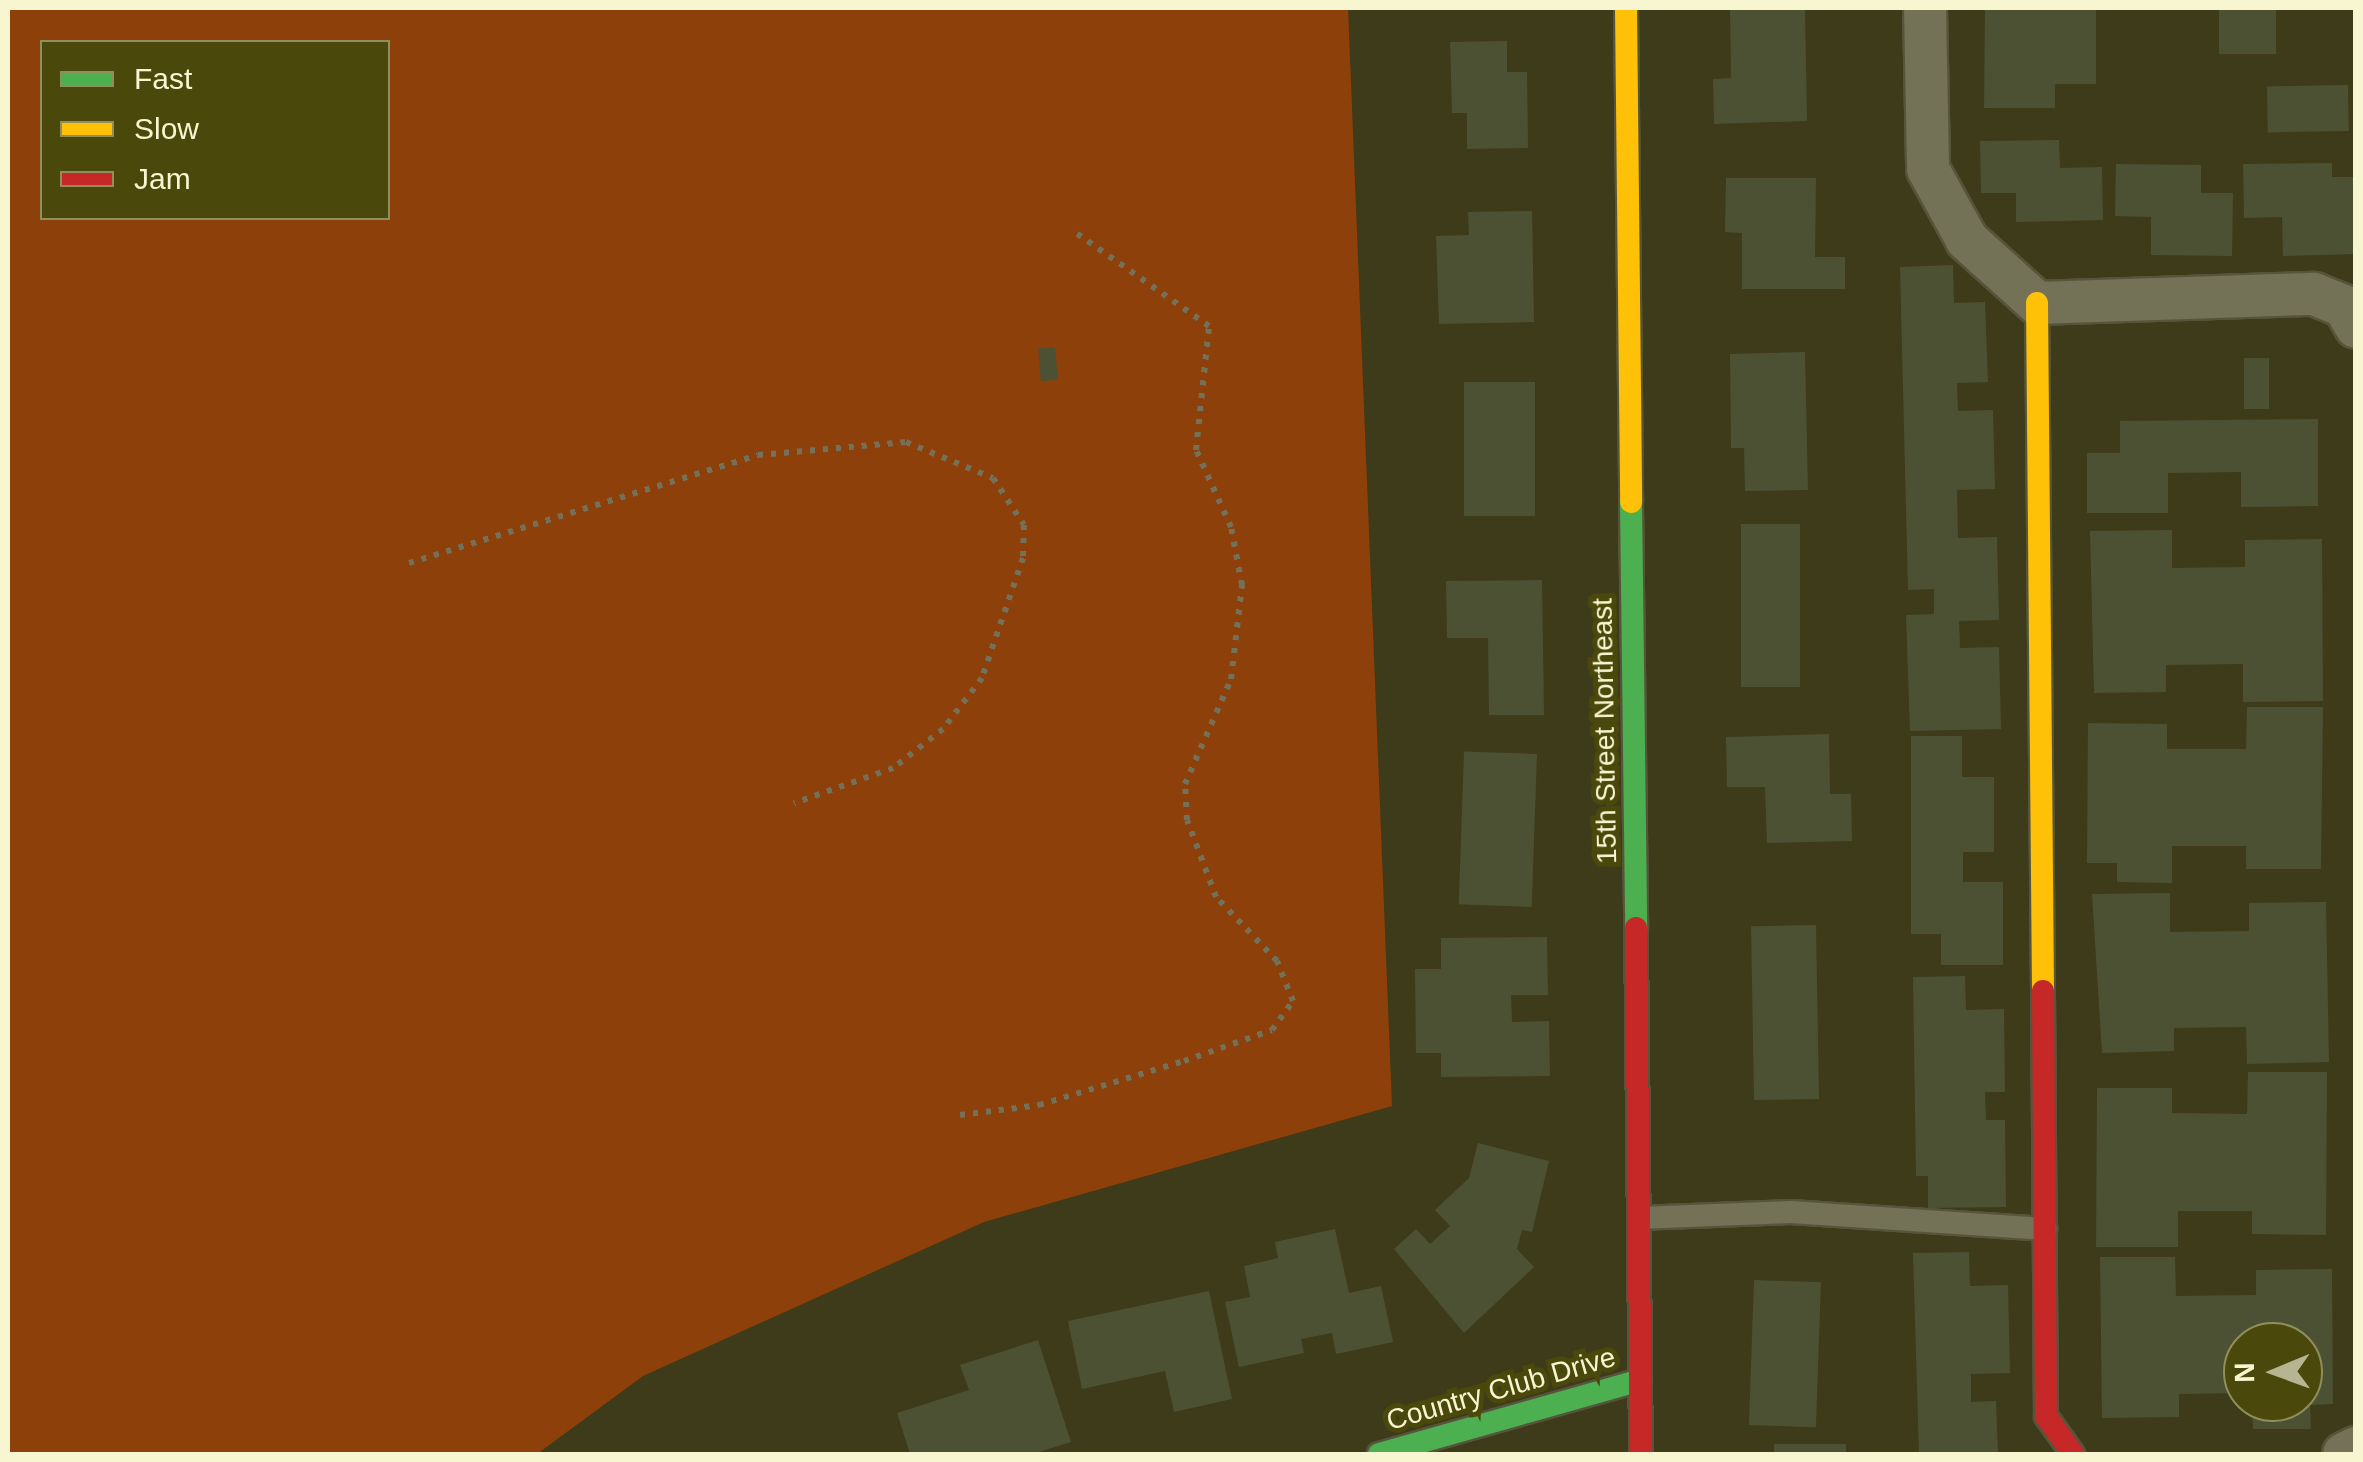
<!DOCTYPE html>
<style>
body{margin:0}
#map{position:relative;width:2363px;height:1462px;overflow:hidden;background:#3d3b1a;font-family:Helvetica,sans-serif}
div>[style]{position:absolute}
.green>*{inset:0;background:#8d400a}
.building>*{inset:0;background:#4d5134;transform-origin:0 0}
.path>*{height:6px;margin-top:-3px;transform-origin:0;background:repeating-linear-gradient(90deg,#73715a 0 5px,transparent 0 13px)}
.roads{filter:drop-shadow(2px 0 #56553b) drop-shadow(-2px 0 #56553b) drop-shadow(0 2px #56553b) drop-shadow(0 -2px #56553b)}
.lane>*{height:22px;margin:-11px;padding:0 11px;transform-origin:11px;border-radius:11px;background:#737156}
.street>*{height:42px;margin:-21px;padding:0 21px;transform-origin:21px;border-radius:21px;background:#737156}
.fast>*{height:22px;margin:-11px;padding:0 11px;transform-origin:11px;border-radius:11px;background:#4caf50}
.slow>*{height:22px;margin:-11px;padding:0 11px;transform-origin:11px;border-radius:11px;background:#ffc107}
.jam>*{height:22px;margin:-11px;padding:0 11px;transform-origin:11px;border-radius:11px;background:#c62828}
span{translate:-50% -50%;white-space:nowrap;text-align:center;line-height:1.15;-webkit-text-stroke:10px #4b480c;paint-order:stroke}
.street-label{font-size:28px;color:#f7f6d1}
.frame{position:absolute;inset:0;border:10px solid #f7f6d1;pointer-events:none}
.legend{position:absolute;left:40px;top:40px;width:350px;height:180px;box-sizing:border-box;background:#4b480c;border:2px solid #908e5b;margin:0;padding:12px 18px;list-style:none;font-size:30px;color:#f7f6d1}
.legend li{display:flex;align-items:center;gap:20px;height:50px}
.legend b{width:50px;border:2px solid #908e5b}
.north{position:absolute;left:2223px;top:1322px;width:100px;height:100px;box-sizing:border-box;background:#4b480c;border:2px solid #908e5b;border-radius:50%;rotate:269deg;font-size:28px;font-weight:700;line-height:40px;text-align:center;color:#f7f6d1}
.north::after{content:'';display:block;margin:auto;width:35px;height:45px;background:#b6b591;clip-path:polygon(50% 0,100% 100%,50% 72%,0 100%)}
</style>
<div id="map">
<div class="green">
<i style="clip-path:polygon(evenodd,8px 8px,1348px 8px,1392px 1106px,984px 1222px,643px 1376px,537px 1454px,8px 1454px,8px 8px,42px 42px,388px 42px,388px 218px,42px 218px,42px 42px)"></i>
</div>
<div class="building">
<i style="clip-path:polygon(1730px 8px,1805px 8px,1807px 121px,1714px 124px,1713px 79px,1731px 78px)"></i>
<i style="clip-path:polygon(1985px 8px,2096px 8px,2096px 84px,2055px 84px,2055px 108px,1984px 108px)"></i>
<i style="left:2219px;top:8px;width:57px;height:46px"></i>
<i style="clip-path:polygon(1507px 41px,1507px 72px,1527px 72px,1528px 148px,1467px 149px,1467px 113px,1452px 113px,1450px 42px)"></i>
<i style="left:2348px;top:85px;width:46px;height:81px;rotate:89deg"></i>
<i style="clip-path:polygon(2059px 140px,2060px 168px,2102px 167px,2103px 220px,2016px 222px,2016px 193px,1981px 193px,1980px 141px)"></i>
<i style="clip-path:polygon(2332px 163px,2332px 177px,2356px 177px,2356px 254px,2283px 256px,2282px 217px,2244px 218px,2243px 164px)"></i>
<i style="clip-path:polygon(2116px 164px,2201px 165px,2201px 193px,2233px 193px,2232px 256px,2151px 255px,2151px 217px,2115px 216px)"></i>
<i style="clip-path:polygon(1726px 178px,1816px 178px,1815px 257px,1845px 257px,1845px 289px,1742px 289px,1742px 233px,1725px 232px)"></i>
<i style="clip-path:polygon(1532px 211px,1534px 322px,1439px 324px,1436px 236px,1469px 235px,1468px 212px)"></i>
<i style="clip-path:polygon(1953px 265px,1954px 303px,1985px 302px,1988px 382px,1957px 383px,1958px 411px,1993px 410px,1995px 489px,1957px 490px,1958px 538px,1997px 537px,1999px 620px,1959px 621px,1960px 648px,1999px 647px,2001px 729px,1910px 731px,1906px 615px,1934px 614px,1934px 589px,1908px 590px,1900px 267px)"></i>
<i style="left:1055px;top:347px;width:33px;height:17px;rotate:85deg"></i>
<i style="clip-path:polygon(1805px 352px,1808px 490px,1745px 491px,1744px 448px,1731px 448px,1730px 354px)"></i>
<i style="left:2244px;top:358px;width:25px;height:51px"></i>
<i style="left:1464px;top:382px;width:71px;height:134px"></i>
<i style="clip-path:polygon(2318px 419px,2318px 506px,2241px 507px,2241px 472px,2168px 473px,2168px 513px,2087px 513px,2087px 453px,2120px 453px,2120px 421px)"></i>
<i style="left:1800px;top:524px;width:163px;height:59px;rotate:90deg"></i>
<i style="clip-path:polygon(2172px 530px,2172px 568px,2245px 567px,2245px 540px,2322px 539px,2323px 701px,2243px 702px,2243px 664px,2166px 665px,2166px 692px,2094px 693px,2090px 531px)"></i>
<i style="clip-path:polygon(1542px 580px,1544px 715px,1489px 715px,1488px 638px,1447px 638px,1446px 581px)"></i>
<i style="clip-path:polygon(2247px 707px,2323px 707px,2321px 869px,2246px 869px,2246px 846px,2172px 846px,2172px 883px,2117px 882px,2117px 863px,2087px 863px,2088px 723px,2167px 724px,2167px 749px,2246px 749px)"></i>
<i style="clip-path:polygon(1829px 734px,1830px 794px,1851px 794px,1852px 841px,1767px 843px,1765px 787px,1727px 787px,1726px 737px)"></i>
<i style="clip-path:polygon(1911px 736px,1962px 736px,1962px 777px,1994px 777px,1994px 852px,1963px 852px,1963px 882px,2003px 882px,2003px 965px,1941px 965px,1941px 934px,1911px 934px)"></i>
<i style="left:1537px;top:754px;width:153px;height:73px;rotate:92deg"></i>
<i style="clip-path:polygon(2170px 893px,2170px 932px,2249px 931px,2249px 903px,2326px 902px,2329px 1062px,2247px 1064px,2246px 1027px,2174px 1028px,2174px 1051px,2102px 1053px,2092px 894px)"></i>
<i style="left:1816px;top:925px;width:174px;height:65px;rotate:89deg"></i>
<i style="clip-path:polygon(1547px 937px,1548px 995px,1511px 995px,1512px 1022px,1549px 1021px,1550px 1076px,1441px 1077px,1441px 1053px,1416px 1053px,1415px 969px,1441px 969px,1441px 938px)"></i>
<i style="clip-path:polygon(1965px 976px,1966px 1010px,2004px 1009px,2005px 1092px,1985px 1092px,1986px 1120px,2005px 1120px,2006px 1207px,1928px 1208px,1928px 1176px,1916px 1176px,1913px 977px)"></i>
<i style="clip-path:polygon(2248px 1072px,2327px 1072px,2326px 1235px,2252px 1234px,2252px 1211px,2178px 1211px,2178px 1247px,2096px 1247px,2097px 1088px,2172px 1088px,2172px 1113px,2247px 1114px)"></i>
<i style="clip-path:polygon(1478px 1143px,1549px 1161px,1532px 1232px,1522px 1230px,1517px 1249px,1534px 1267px,1464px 1333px,1394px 1249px,1416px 1229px,1430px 1244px,1450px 1226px,1435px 1210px,1469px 1178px)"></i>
<i style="clip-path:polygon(1335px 1229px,1349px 1293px,1381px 1286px,1393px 1342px,1336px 1354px,1332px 1333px,1301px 1339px,1304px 1353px,1239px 1367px,1225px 1302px,1250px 1297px,1244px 1266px,1278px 1258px,1275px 1242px)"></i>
<i style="clip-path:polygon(1969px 1252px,1970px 1286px,2008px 1285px,2010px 1373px,1971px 1374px,1971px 1402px,1996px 1401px,1998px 1454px,1919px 1454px,1913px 1253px)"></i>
<i style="clip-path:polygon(2100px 1257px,2175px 1257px,2176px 1296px,2256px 1295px,2256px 1270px,2332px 1269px,2333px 1404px,2310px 1405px,2311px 1429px,2253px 1429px,2252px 1402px,2303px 1402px,2303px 1342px,2243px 1342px,2243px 1393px,2179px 1394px,2179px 1417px,2102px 1418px)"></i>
<i style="left:1754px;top:1280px;width:67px;height:145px;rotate:2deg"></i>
<i style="clip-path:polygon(1209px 1291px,1232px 1399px,1174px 1412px,1165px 1371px,1082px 1389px,1068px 1321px)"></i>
<i style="clip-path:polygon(1038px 1340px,1071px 1442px,1032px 1454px,910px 1454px,897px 1413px,969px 1390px,960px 1365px)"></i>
<i style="left:1846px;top:1444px;width:10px;height:72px;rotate:90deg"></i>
</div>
<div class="path">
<i style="left:409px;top:563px;width:365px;rotate:-17.2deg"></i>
<i style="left:758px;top:455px;width:149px;rotate:-5deg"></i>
<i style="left:906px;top:442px;width:94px;rotate:22.5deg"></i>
<i style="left:993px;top:478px;width:56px;rotate:56.6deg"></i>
<i style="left:1024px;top:525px;width:33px;rotate:92deg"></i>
<i style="left:1023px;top:558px;width:127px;rotate:108.9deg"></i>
<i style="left:982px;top:678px;width:64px;rotate:127.4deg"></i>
<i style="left:943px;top:729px;width:63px;rotate:142deg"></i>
<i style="left:893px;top:768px;width:105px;rotate:160.5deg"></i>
<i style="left:960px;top:1115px;width:80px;rotate:-7.2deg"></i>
<i style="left:1039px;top:1105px;width:152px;rotate:-16.9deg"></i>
<i style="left:1184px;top:1061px;width:93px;rotate:-19.4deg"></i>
<i style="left:1272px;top:1030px;width:36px;rotate:-54deg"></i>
<i style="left:1293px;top:1001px;width:43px;rotate:-111.8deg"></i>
<i style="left:1277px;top:961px;width:88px;rotate:-133.6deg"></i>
<i style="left:1216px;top:897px;width:82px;rotate:-110.6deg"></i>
<i style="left:1187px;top:820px;width:36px;rotate:-93deg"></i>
<i style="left:1185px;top:784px;width:115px;rotate:-66.3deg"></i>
<i style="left:1231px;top:679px;width:95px;rotate:-83.3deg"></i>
<i style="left:1242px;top:585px;width:59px;rotate:-100.7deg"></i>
<i style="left:1231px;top:527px;width:85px;rotate:-114.4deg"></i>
<i style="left:1196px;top:450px;width:125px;rotate:-84deg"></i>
<i style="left:1209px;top:326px;width:167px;rotate:-145deg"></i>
</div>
<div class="roads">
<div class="lane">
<i style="left:1639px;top:1218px;width:152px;rotate:-2.3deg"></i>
<i style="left:1791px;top:1212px;width:255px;rotate:3.8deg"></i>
</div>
<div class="street">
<i style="left:1925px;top:8px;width:161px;rotate:88.9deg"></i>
<i style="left:1928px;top:169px;width:81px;rotate:61.2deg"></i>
<i style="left:1967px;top:240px;width:94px;rotate:42deg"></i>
<i style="left:2037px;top:303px;width:277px;rotate:-1.9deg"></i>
<i style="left:2314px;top:294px;width:32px;rotate:22deg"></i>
<i style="left:2344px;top:306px;width:24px;rotate:60deg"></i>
<i style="left:2344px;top:1454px;width:13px;rotate:-27deg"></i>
</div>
<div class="fast">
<i style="left:1631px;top:502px;width:426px;rotate:89.3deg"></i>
<i style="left:1379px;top:1454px;width:271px;rotate:-15.8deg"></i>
</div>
<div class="slow">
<i style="left:1626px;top:8px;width:494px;rotate:89.4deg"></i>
<i style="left:2037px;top:303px;width:688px;rotate:89.5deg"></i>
</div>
<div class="jam">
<i style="left:1636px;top:928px;width:526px;rotate:89.46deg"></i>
<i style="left:2043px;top:991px;width:425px;rotate:89.6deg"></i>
<i style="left:2046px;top:1416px;width:47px;rotate:54.6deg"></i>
</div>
</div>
<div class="street-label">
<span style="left:1605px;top:731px;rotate:-91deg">15th Street Northeast</span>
<span style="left:1501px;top:1389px;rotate:-16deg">Country Club Drive</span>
</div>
<div class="frame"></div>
<ul class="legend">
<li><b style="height:12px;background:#4caf50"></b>Fast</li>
<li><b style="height:12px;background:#ffc107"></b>Slow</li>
<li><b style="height:12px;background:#c62828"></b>Jam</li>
</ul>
<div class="north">N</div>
</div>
